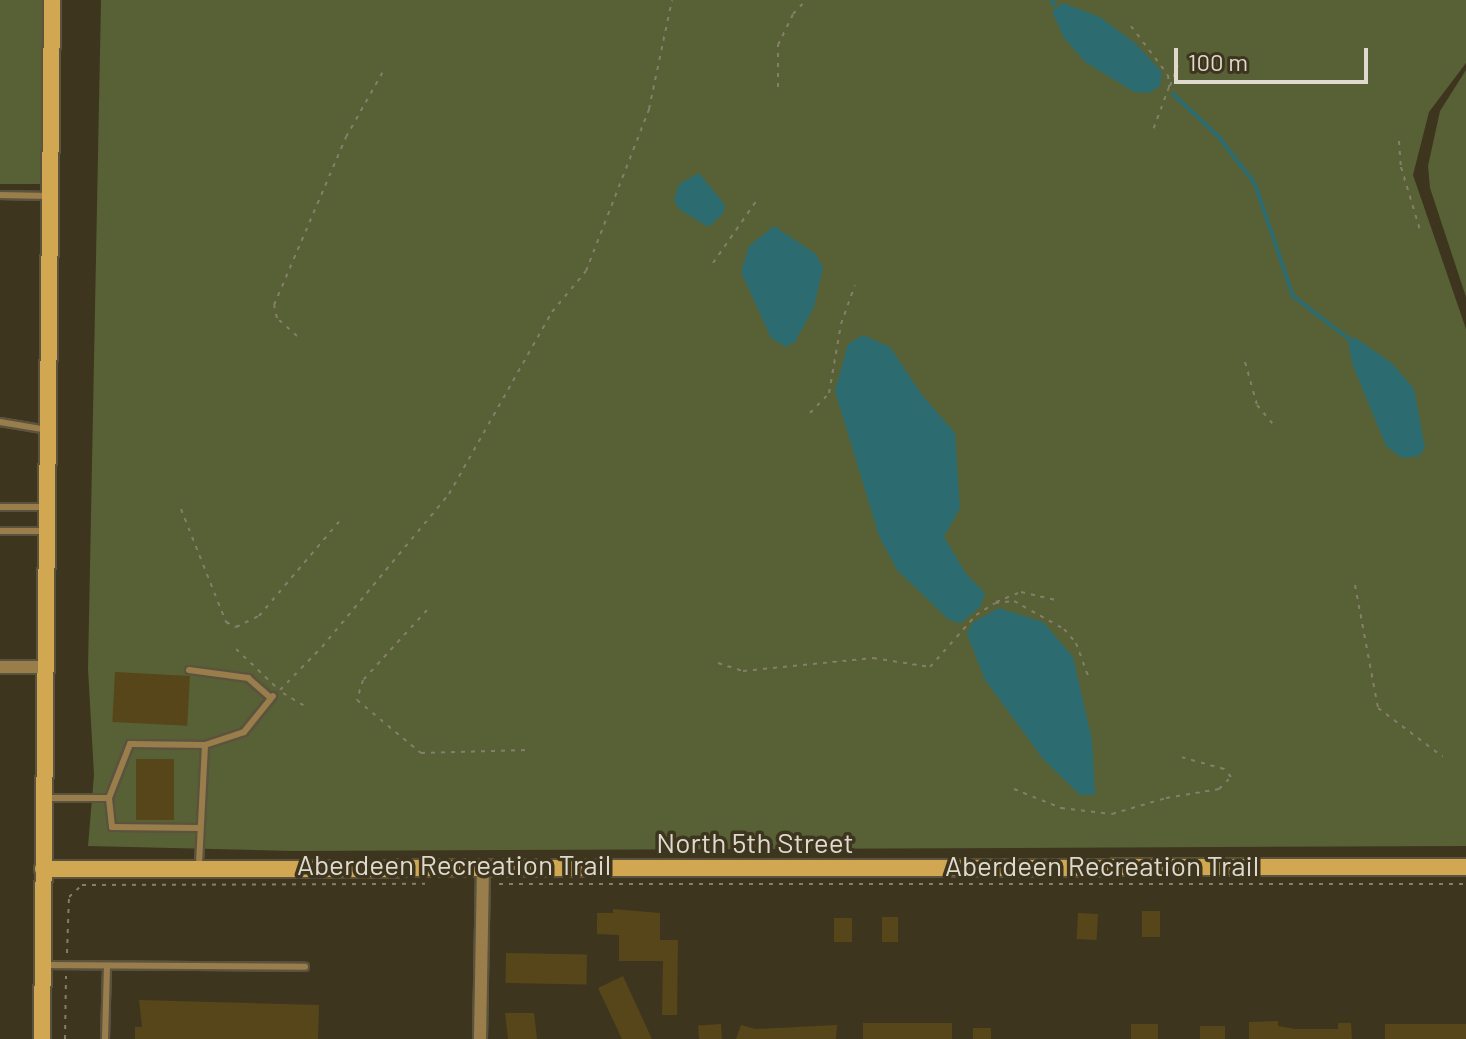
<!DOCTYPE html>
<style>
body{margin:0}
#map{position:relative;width:1466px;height:1039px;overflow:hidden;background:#3e351f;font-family:Barlow,sans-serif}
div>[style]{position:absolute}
.green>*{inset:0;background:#576135;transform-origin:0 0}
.water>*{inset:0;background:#2c6c70}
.stream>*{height:4px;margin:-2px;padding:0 2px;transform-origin:2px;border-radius:2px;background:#2c6c70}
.building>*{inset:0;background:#57461a;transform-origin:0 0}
.path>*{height:2px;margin-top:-1px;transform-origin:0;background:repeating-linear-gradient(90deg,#857e6c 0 4px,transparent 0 10px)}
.roads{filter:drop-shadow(2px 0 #5b533e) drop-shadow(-2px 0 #5b533e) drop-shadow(0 2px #5b533e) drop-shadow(0 -2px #5b533e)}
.lane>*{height:6px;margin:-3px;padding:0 3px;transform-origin:3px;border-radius:3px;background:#997e4c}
.street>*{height:12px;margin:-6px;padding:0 6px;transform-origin:6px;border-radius:6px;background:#997e4c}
.secondary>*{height:16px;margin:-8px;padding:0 8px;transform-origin:8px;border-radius:8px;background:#d1a752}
span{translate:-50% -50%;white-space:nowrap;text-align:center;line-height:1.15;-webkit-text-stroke:7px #3e351f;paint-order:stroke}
.street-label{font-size:28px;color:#dfdacd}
.scale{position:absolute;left:1174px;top:48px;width:194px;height:36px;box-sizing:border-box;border:4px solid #dfdacd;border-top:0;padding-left:10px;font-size:24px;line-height:28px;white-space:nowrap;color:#dfdacd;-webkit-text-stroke:6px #3e351f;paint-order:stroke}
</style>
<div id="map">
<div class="green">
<i style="left:0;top:0;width:43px;height:184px"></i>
<i style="clip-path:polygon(101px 0,1466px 0,1466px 63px,1429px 112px,1413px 175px,1466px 329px,1466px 846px,293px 851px,88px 846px,94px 775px,88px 669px)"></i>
<i style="clip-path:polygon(1466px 70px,1466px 297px,1430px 188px,1428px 166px,1440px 111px)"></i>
</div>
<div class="water">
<i style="clip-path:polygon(1063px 3px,1100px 17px,1136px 44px,1162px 72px,1160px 86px,1149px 93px,1134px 92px,1085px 62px,1064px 38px,1052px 11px)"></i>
<i style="clip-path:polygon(699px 173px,725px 205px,723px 214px,708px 227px,679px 209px,674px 200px,679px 184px)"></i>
<i style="clip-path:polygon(774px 226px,816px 254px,823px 268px,814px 307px,795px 342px,786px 347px,771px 338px,741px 272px,749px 246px)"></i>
<i style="clip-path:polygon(863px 335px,890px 347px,922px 395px,955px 433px,960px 508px,944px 537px,967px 575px,985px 593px,980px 607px,961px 623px,949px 620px,897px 570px,879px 536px,835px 391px,848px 344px)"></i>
<i style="clip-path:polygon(1354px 337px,1392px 363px,1414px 389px,1425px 448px,1419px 456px,1402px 458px,1386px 446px,1353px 366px,1348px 342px)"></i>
<i style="clip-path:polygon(999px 608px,1043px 622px,1073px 657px,1092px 740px,1095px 795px,1080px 795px,1044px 760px,985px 680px,967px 634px,972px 623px)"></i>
</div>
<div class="stream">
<i style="left:1051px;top:0;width:6px;rotate:51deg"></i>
<i style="left:1173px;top:94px;width:63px;rotate:43.1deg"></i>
<i style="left:1219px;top:137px;width:59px;rotate:52.5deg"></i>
<i style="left:1255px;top:184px;width:118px;rotate:71.3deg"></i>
<i style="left:1293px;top:296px;width:71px;rotate:37.5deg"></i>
</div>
<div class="building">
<i style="left:115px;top:672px;width:75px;height:50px;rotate:3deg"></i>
<i style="left:136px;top:759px;width:38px;height:61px"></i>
<i style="clip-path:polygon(613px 909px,660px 913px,660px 940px,678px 940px,677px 1015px,662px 1015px,663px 961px,619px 961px,619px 935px,597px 934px,597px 913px,613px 913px)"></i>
<i style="left:1142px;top:911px;width:18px;height:26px"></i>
<i style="left:1078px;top:913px;width:20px;height:26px;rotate:3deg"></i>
<i style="left:882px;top:917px;width:16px;height:25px"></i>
<i style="left:834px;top:918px;width:18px;height:24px"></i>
<i style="left:506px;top:953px;width:81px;height:30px;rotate:1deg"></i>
<i style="clip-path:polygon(623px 976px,652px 1039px,622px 1039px,598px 988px)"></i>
<i style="clip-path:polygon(139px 1000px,319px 1005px,318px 1039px,135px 1039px,135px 1027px,142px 1027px)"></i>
<i style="clip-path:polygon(505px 1013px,534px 1013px,537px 1039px,508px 1039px)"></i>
<i style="clip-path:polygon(1278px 1021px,1278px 1026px,1295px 1029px,1338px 1029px,1338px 1023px,1351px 1023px,1352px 1039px,1249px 1039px,1249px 1022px)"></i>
<i style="left:952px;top:1023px;width:16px;height:89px;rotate:90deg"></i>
<i style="left:721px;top:1024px;width:15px;height:23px;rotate:86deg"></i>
<i style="left:1131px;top:1024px;width:27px;height:15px"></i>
<i style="left:1466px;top:1024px;width:15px;height:81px;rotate:90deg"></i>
<i style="clip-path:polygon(741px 1025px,755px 1029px,837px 1025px,836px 1039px,736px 1039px)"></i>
<i style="left:1200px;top:1026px;width:25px;height:13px"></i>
<i style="left:973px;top:1028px;width:18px;height:11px"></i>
</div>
<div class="path">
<i style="left:1131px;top:26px;width:61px;rotate:52.9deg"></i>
<i style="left:1168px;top:75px;width:12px;rotate:85deg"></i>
<i style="left:1169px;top:87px;width:46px;rotate:110.4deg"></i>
<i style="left:1170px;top:86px;width:22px;rotate:-69deg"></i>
<i style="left:778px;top:87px;width:42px;rotate:-90deg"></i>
<i style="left:778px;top:45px;width:34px;rotate:-64deg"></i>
<i style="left:793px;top:14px;width:19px;rotate:-47deg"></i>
<i style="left:1399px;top:141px;width:26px;rotate:86deg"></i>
<i style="left:1401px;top:167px;width:66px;rotate:73.2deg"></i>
<i style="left:713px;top:263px;width:80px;rotate:-55.1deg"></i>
<i style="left:297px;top:336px;width:27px;rotate:-138deg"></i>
<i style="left:277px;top:318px;width:13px;rotate:-103deg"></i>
<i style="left:274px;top:305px;width:183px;rotate:-66.8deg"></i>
<i style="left:346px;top:137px;width:79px;rotate:-60.5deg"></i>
<i style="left:1245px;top:362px;width:45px;rotate:74.4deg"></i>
<i style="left:1257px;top:405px;width:26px;rotate:50deg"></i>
<i style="left:810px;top:413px;width:28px;rotate:-46deg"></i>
<i style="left:829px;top:393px;width:70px;rotate:-80.1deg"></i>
<i style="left:841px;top:324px;width:41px;rotate:-70.3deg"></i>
<i style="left:181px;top:509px;width:122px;rotate:68.3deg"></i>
<i style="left:226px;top:622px;width:11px;rotate:27deg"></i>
<i style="left:236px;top:627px;width:25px;rotate:-26deg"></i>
<i style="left:259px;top:616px;width:130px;rotate:-49.7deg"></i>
<i style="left:1355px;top:585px;width:125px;rotate:79.4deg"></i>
<i style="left:1378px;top:708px;width:81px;rotate:37deg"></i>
<i style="left:996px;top:602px;width:27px;rotate:-22deg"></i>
<i style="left:1021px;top:592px;width:39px;rotate:13deg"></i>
<i style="left:427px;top:610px;width:95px;rotate:132.4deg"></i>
<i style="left:363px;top:680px;width:21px;rotate:107deg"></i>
<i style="left:357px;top:700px;width:83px;rotate:39.6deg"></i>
<i style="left:421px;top:753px;width:107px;rotate:-1.6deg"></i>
<i style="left:236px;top:649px;width:54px;rotate:43.5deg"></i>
<i style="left:718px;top:663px;width:26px;rotate:18deg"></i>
<i style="left:743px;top:671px;width:131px;rotate:-5.7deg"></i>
<i style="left:873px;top:658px;width:58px;rotate:9deg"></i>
<i style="left:930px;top:667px;width:69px;rotate:-48.5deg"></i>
<i style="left:976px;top:615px;width:22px;rotate:-32deg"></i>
<i style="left:995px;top:603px;width:19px;rotate:-6deg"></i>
<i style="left:1014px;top:601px;width:57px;rotate:29.2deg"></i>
<i style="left:1064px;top:629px;width:18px;rotate:49deg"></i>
<i style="left:1076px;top:643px;width:40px;rotate:69.8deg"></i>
<i style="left:280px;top:690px;width:60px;rotate:-45.7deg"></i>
<i style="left:322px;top:647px;width:199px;rotate:-50.3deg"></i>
<i style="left:449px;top:494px;width:209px;rotate:-60.5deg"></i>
<i style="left:552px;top:312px;width:53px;rotate:-50.3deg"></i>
<i style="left:586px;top:271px;width:174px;rotate:-68.7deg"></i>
<i style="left:649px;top:109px;width:111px;rotate:-78.1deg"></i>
<i style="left:283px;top:693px;width:27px;rotate:31deg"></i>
<i style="left:1014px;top:789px;width:51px;rotate:22deg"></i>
<i style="left:1061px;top:808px;width:51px;rotate:6.7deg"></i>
<i style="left:1112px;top:814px;width:56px;rotate:-16.5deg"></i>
<i style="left:1166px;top:798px;width:54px;rotate:-9.6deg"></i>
<i style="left:1219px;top:789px;width:17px;rotate:-45deg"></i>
<i style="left:1231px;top:777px;width:11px;rotate:-131deg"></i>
<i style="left:1224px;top:769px;width:45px;rotate:-164.4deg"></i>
<i style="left:499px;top:884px;width:967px"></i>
<i style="left:67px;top:953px;width:56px;rotate:-88deg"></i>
<i style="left:69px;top:897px;width:18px;rotate:-43deg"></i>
<i style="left:82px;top:885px;width:343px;rotate:-0.2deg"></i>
<i style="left:65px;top:1039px;width:63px;rotate:-89.1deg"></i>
</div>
<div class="roads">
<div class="lane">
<i style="left:0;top:195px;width:48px;rotate:1.2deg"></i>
<i style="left:0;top:422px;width:49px;rotate:9.5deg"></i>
<i style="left:0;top:507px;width:44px"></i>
<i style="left:0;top:531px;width:47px"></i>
<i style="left:189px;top:670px;width:60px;rotate:7.7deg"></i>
<i style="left:248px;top:678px;width:30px;rotate:41deg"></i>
<i style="left:205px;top:745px;width:41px;rotate:-18.4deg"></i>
<i style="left:244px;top:732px;width:46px;rotate:-51.1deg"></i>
<i style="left:44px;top:798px;width:65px"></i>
<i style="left:199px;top:828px;width:87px;rotate:-179.3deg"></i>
<i style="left:112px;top:827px;width:29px;rotate:-96deg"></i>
<i style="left:109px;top:798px;width:58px;rotate:-68.7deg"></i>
<i style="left:130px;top:744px;width:75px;rotate:0.8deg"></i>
<i style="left:205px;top:745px;width:120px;rotate:92.9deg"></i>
<i style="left:46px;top:965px;width:259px;rotate:0.4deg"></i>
<i style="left:105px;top:1039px;width:73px;rotate:-88.4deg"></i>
</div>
<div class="street">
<i style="left:0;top:667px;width:45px"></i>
<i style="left:480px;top:1039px;width:171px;rotate:-89deg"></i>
</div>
<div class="secondary">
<i style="left:43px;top:869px;width:1423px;rotate:-0.08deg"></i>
<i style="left:42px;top:1039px;width:1039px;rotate:-89.45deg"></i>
</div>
</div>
<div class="street-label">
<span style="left:755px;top:842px">North 5th Street</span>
<span style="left:454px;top:864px">Aberdeen Recreation Trail</span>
<span style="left:1102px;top:865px">Aberdeen Recreation Trail</span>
</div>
<div class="scale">100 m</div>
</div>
